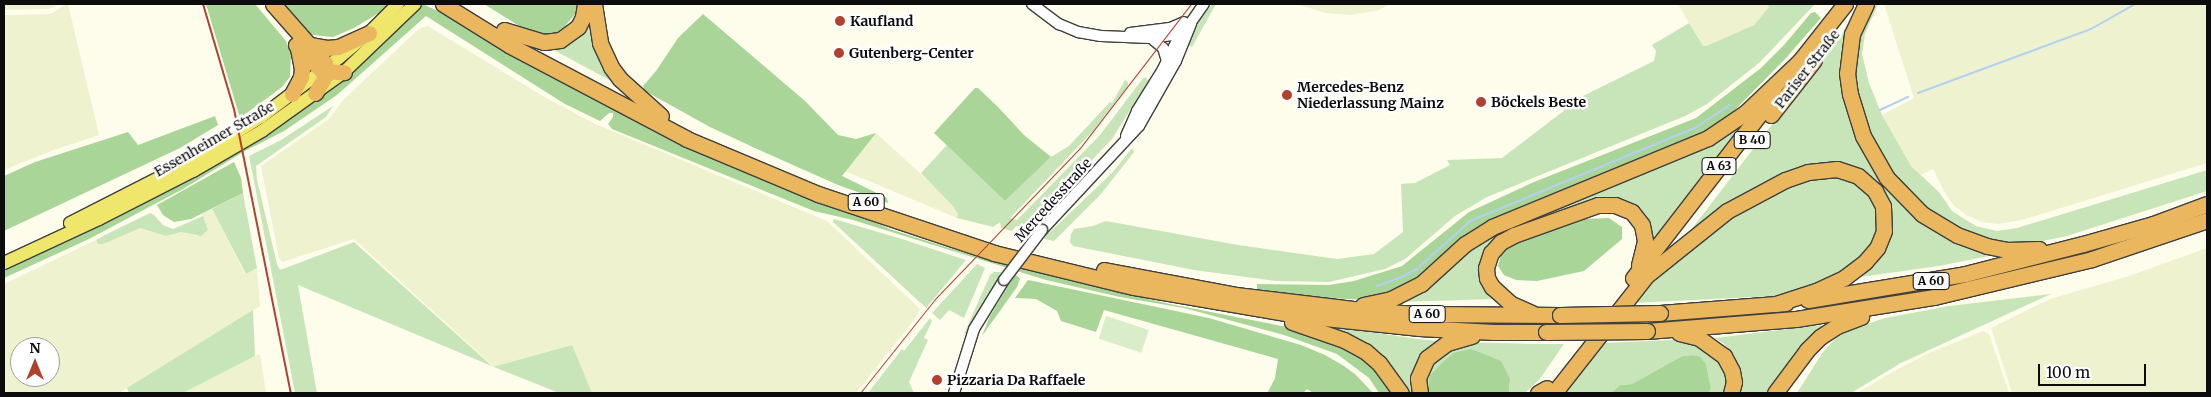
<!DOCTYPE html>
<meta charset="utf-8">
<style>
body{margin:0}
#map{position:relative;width:2211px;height:397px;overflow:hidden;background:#fefdec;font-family:Merriweather,serif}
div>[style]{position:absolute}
.farmland>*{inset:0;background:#eef2ce}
.green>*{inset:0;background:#c8e5b9}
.forest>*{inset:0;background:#a9d599}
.pitch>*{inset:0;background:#daedca;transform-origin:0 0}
.stream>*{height:2px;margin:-1px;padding:0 1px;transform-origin:1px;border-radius:1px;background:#b4d0f1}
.roads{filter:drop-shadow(1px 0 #3f3f3f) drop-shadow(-1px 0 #3f3f3f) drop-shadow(0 1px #3f3f3f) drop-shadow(0 -1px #3f3f3f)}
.minor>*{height:10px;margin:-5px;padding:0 5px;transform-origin:5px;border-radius:5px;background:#fff}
.major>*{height:12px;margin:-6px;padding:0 6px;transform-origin:6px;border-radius:6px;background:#efe76b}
.highway>*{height:15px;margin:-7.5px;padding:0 7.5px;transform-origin:7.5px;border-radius:7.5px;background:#eab75e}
.tram>*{height:1px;margin:-0.5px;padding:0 0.5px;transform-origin:0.5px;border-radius:0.5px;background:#b2402e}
.rail>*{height:2px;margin:-1px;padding:0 1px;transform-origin:1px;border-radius:1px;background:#b2402e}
.bridges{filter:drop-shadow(1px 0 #3f3f3f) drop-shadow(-1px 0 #3f3f3f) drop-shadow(0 1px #3f3f3f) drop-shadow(0 -1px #3f3f3f)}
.minor-bridge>*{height:10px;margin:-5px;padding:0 5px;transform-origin:5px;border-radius:5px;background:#fff}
.highway-bridge>*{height:15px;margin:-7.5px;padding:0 7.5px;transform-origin:7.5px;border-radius:7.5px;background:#eab75e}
.dots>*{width:14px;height:14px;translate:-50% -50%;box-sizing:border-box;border:2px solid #fff;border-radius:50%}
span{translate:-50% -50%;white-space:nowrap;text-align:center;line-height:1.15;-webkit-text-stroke:5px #fff;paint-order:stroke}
.shield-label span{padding:1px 4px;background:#fff;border:1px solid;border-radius:4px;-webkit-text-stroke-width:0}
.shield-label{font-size:12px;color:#0c0c0c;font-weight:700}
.poi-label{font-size:14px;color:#0c0c0c;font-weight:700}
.left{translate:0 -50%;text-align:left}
.street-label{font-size:14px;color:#0c0c0c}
.frame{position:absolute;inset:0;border:5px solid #0c0c0c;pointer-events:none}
.north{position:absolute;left:10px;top:337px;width:50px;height:50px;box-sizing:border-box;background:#fff;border:1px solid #9e9e9e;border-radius:50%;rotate:0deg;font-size:14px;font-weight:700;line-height:20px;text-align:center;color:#0c0c0c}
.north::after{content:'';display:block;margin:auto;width:18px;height:22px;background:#b2402e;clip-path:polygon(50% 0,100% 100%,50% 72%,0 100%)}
.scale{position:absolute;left:2038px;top:364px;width:108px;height:22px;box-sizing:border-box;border:2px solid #0c0c0c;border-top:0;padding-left:6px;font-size:15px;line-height:18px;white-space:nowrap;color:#0c0c0c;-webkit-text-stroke:4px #fff;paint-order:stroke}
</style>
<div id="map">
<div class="farmland">
<i style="clip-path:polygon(4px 4px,58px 4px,49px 9px,4px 10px)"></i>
<i style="clip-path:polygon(66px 4px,68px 4px,99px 135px,51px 151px,4px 170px,4px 15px,51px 14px)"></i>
<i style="clip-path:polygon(1297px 4px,1390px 4px,1379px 10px,1351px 15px,1325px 13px)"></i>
<i style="clip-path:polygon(1678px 4px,1766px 4px,1769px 7px,1754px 25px,1703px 47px)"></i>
<i style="clip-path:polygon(1884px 4px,2207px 4px,2207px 163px,2022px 220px,1998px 224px,1982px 222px,1966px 215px,1954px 206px,1945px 193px,1933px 169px,1921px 175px,1911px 166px,1882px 115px,1914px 98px)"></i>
<i style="clip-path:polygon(428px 26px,541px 95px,593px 123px,827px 221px,920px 309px,917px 316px,856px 393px,592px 393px,571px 345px,494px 367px,354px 239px,282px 262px,279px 258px,261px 166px,329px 119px,344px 99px,420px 28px)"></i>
<i style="clip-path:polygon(876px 133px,946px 197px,958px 214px,957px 218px,845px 171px)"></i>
<i style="clip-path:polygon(evenodd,212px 209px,245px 274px,257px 268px,260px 306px,119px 393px,4px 393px,4px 284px,96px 240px,98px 244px,140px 228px,166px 236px,181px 232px,197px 236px,208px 230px,202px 214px,212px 209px,20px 347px,50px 347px,50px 377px,20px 377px,20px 347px)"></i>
<i style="clip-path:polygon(2207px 248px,2207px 393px,2012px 393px,1991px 328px,2050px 299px,2129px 276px)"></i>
<i style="clip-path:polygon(1983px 331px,1989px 334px,2009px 393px,1857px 393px,1894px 371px,1929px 353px)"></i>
<i style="clip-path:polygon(260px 354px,266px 393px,183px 393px,255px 356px)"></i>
</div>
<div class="green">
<i style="clip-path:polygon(1212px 4px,1216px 4px,1192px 47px,1186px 44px,1195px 26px)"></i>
<i style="clip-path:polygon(1766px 4px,1815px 4px,1759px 63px,1707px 104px,1685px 116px,1487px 197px,1455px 216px,1405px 259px,1385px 269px,1329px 282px,1276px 281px,1194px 270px,1073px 246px,1070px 242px,1071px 234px,1074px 229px,1093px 226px,1106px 221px,1238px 245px,1337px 259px,1374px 254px,1403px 232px,1401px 184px,1415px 183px,1450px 165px,1447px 160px,1502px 158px,1583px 96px,1654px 61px,1656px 51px,1652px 45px,1689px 23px,1703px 46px,1706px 46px,1754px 25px,1769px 7px)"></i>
<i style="clip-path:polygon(1873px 4px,1878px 4px,1865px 34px,1862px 54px,1869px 83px,1882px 115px,1911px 166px,1939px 192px,1952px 211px,1966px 220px,1976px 226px,1997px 231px,2017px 228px,2207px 170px,2207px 191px,2067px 236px,2028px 244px,1992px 242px,1937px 219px,1889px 171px,1874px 146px,1859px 108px,1853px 68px,1858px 35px)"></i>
<i style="clip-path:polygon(1857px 14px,1843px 75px,1892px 191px,1994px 255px,1939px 266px,1853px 278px,1866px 267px,1887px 203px,1829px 165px,1687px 235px)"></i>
<i style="clip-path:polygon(589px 16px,615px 83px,550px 48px,570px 43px,578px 37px)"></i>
<i style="clip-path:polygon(1144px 77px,1149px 80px,1112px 139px,1070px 183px,1037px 228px,1049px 233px,1113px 172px,1132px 148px,1134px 152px,1101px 194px,1054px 241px,1028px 236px,1021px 227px,1016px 226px,1012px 231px,1001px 228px,1000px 222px,993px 227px,957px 218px,958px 214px,952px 205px,921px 173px,947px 145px,1005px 201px,1051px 157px,1069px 146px,1110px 102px,1112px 103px,1125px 80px,1128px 82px,1128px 86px,1092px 132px,1010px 218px,1017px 220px,1100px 135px)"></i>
<i style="clip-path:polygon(333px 106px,326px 117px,256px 166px,257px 180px,277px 264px,280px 270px,354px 242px,493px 367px,572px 345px,592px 393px,559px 393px,494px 367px,298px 285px,317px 393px,295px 393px,249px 156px,281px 140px)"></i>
<i style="clip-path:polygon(1751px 112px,1649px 245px,1619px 201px,1488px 247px,1496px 299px,1398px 302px,1474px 244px)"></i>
<i style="clip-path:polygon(1825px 174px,1850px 177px,1877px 202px,1879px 231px,1867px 253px,1836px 277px,1793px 292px,1774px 296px,1632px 303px,1655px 276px,1714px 226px,1788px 185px)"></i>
<i style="clip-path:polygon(243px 193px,257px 268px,246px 274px,212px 209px)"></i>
<i style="clip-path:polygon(150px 213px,154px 215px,163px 225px,173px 229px,203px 216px,208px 230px,201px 236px,181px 232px,166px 236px,140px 228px,103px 244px,98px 244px,96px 240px,105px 235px)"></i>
<i style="clip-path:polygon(834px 219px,902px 239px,966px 260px,926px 308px,833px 222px)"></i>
<i style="clip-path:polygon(977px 264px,985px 268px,964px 318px,949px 310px,940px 320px,932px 313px)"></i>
<i style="clip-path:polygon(994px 272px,1002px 272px,966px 334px,964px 334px,990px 275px)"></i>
<i style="clip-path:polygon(2051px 294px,1901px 363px,1851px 393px,1797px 393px,1823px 352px,1835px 339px,1849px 330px,1885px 318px,1949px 306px)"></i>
<i style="clip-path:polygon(253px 310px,255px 356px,183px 393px,129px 393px,127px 388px)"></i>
<i style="clip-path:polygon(930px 318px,932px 321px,924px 338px,928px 340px,909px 382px,914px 393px,868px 393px,902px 349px,904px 351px)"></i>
<i style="clip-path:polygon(1318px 324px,1417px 339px,1441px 341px,1416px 393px,1406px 393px)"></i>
<i style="clip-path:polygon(1820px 325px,1822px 329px,1768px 393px,1740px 393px,1737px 363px,1724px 344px,1715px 338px)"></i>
<i style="clip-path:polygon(1691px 339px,1709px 347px,1730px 376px,1726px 393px,1709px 393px,1711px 388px,1706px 364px,1693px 355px,1682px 356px,1632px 384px,1620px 385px,1611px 393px,1566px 393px,1604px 343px)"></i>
<i style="clip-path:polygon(1460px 342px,1537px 344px,1564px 344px,1539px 380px,1525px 393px,1509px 393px,1510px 379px,1453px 353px,1430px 375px,1427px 389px,1429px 393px,1425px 393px,1424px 383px,1433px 360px)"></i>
</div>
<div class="forest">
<i style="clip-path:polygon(206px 4px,255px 4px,286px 41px,291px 54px,290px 77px,282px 87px,240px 118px)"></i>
<i style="clip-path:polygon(278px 4px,389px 4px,382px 11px,354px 28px,333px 37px,313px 35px,299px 26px)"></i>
<i style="clip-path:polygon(423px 4px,844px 209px,890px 229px,977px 257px,1037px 270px,1066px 280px,1170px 304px,1302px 330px,1362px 355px,1396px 393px,1379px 393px,1369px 378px,1337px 354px,1284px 335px,1184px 308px,1120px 297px,1046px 280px,853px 220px,814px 211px,612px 129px,608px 124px,613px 117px,613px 113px,609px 113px,600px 121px,565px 104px,426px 16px,337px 95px,284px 131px,245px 151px,183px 189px,89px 239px,4px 278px,4px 268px,147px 200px,238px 152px,292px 117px,405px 22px)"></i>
<i style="clip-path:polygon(484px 4px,577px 4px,576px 13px,565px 26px,554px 34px,532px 34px)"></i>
<i style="clip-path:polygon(1815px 12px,1821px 18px,1785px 59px,1729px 116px,1710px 130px,1539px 203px,1405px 288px,1371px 300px,1324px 298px,1257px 289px,1257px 284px,1329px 285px,1354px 281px,1402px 266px,1469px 212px,1534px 182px,1696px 118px,1761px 68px,1784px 45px,1811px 13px)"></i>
<i style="clip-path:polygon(703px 14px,805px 101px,838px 135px,856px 139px,876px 133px,842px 176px,887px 198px,888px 203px,838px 185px,757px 149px,710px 127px,645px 91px,643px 86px,656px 71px,678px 38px)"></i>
<i style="clip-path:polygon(975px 88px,978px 88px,998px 107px,1024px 135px,1051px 157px,1005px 201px,934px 133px)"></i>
<i style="clip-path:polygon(215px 116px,218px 125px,180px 148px,4px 231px,4px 176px,35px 162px,128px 132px,138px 145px)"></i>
<i style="clip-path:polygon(234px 162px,241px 178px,243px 193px,191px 219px,174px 222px,163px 215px,157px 205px)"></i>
<i style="clip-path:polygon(1609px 218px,1622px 227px,1622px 239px,1584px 271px,1537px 281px,1516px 280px,1504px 275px,1498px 266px,1501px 255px,1512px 245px,1583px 219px)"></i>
<i style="clip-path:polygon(1015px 274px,1020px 279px,1017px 287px,982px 336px,990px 316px)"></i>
<i style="clip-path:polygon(1028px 280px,1209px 318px,1301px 345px,1325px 355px,1344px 366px,1356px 375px,1373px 393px,1313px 393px,1307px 389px,1303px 393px,1270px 393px,1268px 392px,1275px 378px,1278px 359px,1104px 310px,1096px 332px,1061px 321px,1057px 311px,1036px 299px,1015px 298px)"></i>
<i style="clip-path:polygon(1471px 349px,1501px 361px,1510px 379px,1509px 393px,1429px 393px,1427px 390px,1430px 375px,1442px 363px,1453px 353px)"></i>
<i style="clip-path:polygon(1693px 355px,1700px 357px,1706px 364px,1711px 388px,1709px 393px,1611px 393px,1620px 385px,1632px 384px,1682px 356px)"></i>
</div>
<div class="pitch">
<i style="left:1106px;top:316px;width:45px;height:24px;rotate:18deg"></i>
</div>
<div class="stream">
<i style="left:1918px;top:93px;width:184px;rotate:-20.3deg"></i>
<i style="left:2091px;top:29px;width:51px;rotate:-29.6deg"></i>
<i style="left:1880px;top:110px;width:31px;rotate:-25deg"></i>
<i style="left:1377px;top:286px;width:27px;rotate:-20deg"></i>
<i style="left:1402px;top:277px;width:17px;rotate:-28deg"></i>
<i style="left:1417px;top:269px;width:72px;rotate:-42.2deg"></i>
<i style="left:1470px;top:221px;width:243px;rotate:-22.5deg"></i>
<i style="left:1695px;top:128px;width:42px;rotate:-33.3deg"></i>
</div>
<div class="roads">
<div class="minor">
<i style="left:1032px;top:4px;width:34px;rotate:37deg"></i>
<i style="left:1059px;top:24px;width:21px;rotate:23deg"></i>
<i style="left:1078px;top:32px;width:23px;rotate:10deg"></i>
<i style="left:1101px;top:36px;width:48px;rotate:2.4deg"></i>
<i style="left:1149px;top:38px;width:24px;rotate:-7deg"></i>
<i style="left:1173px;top:35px;width:16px;rotate:-27deg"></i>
<i style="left:1187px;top:28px;width:29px;rotate:-55deg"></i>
<i style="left:1130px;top:33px;width:40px;rotate:-7.1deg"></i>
<i style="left:1170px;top:28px;width:15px;rotate:-23deg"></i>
<i style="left:1151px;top:38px;width:16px;rotate:40deg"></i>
<i style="left:1163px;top:48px;width:14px;rotate:73deg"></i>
<i style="left:1126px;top:136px;width:27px;rotate:-66deg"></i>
<i style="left:1137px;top:111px;width:49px;rotate:-58.2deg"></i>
<i style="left:1163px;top:69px;width:43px;rotate:-64deg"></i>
<i style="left:1042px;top:230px;width:142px;rotate:-47deg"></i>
<i style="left:1139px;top:126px;width:75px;rotate:-60.4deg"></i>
<i style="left:1176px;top:61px;width:40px;rotate:-68deg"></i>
<i style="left:954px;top:393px;width:67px;rotate:-72.6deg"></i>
<i style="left:974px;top:329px;width:57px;rotate:-58.5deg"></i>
</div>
<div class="major">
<i style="left:70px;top:223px;width:130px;rotate:-27deg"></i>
<i style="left:186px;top:164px;width:89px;rotate:-32.1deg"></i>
<i style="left:261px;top:117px;width:99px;rotate:-37.2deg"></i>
<i style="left:340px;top:57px;width:38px;rotate:-40deg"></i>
<i style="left:369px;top:33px;width:41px;rotate:-45deg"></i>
<i style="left:4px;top:263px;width:105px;rotate:-24.9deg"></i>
<i style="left:99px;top:219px;width:106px;rotate:-27.1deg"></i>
<i style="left:193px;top:171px;width:80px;rotate:-30.1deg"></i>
<i style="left:262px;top:131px;width:101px;rotate:-35.7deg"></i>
<i style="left:344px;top:72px;width:98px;rotate:-43.8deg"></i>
</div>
<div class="highway">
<i style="left:273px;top:4px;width:79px;rotate:48.6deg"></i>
<i style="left:325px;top:63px;width:12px;rotate:85deg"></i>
<i style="left:326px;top:75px;width:21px;rotate:121deg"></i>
<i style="left:443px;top:4px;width:78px;rotate:31.8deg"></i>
<i style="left:509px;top:45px;width:201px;rotate:27.8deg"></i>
<i style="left:687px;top:139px;width:142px;rotate:22.8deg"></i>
<i style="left:818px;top:194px;width:186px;rotate:18.5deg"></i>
<i style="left:994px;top:253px;width:144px;rotate:13.7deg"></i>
<i style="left:1134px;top:287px;width:164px;rotate:9.8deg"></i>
<i style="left:1296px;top:315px;width:124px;rotate:6deg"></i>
<i style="left:1419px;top:328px;width:75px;rotate:3.1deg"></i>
<i style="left:1494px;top:332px;width:52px"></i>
<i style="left:594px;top:4px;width:39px;rotate:81deg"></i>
<i style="left:600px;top:43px;width:26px;rotate:65deg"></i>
<i style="left:611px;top:67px;width:15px;rotate:53deg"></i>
<i style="left:620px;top:79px;width:55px;rotate:42.1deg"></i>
<i style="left:1866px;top:4px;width:33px;rotate:115deg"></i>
<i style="left:1852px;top:34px;width:39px;rotate:97deg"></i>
<i style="left:1847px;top:73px;width:21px;rotate:82deg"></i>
<i style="left:1850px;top:94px;width:44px;rotate:72.8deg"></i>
<i style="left:1863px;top:136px;width:48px;rotate:60.3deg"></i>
<i style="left:1887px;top:178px;width:50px;rotate:45.8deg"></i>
<i style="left:1922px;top:214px;width:41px;rotate:31deg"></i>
<i style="left:1957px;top:235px;width:32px;rotate:20deg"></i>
<i style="left:1987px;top:246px;width:20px;rotate:11deg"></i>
<i style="left:2007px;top:250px;width:32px;rotate:-2deg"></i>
<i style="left:504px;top:30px;width:42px;rotate:16.7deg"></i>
<i style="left:544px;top:42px;width:16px;rotate:-7deg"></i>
<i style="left:560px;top:40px;width:22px;rotate:-36deg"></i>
<i style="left:578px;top:27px;width:11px;rotate:-63deg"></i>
<i style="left:583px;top:17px;width:13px;rotate:-81deg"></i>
<i style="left:296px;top:45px;width:37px;rotate:45deg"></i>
<i style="left:322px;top:71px;width:22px;rotate:3deg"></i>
<i style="left:310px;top:45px;width:17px;rotate:10deg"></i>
<i style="left:327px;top:48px;width:11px;rotate:-5deg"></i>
<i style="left:338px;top:47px;width:34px;rotate:-24deg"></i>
<i style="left:1796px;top:66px;width:79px;rotate:-51.7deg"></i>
<i style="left:292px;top:94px;width:19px;rotate:-62deg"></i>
<i style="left:301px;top:77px;width:8px;rotate:-83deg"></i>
<i style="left:302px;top:69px;width:21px;rotate:-101deg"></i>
<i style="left:1771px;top:115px;width:70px;rotate:-52deg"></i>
<i style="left:1104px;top:270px;width:134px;rotate:10.7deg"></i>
<i style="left:1236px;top:295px;width:135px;rotate:6.8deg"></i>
<i style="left:1370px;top:311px;width:49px;rotate:3.5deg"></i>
<i style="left:1419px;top:314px;width:141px;rotate:0.4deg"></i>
<i style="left:1633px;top:278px;width:232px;rotate:-52.3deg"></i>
<i style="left:1808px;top:300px;width:159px;rotate:-9.4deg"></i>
<i style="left:1965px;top:274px;width:122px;rotate:-14.3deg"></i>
<i style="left:2083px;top:244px;width:73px;rotate:-15.9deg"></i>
<i style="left:2153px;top:224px;width:58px;rotate:-20.3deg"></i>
<i style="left:1363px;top:305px;width:29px;rotate:-12deg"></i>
<i style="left:1391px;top:299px;width:34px;rotate:-27deg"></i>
<i style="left:1421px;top:284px;width:59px;rotate:-42.3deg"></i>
<i style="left:1465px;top:244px;width:32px;rotate:-32deg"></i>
<i style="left:1492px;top:227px;width:234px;rotate:-22.4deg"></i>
<i style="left:1708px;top:138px;width:45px;rotate:-34deg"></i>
<i style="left:1745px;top:113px;width:79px;rotate:-43.5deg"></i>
<i style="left:1532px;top:313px;width:24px;rotate:-156deg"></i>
<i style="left:1510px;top:303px;width:24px;rotate:-138deg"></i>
<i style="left:1492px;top:287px;width:10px;rotate:-119deg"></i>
<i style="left:1487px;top:278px;width:10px;rotate:-96deg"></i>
<i style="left:1486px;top:268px;width:16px;rotate:-72deg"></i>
<i style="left:1491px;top:253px;width:15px;rotate:-48deg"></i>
<i style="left:1501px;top:242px;width:15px;rotate:-28deg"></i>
<i style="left:1514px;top:235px;width:89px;rotate:-19.7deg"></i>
<i style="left:1598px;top:205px;width:17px"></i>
<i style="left:1615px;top:205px;width:18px;rotate:22deg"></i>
<i style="left:1632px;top:212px;width:16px;rotate:52deg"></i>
<i style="left:1642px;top:225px;width:16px;rotate:79deg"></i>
<i style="left:1645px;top:241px;width:25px;rotate:104deg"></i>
<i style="left:1660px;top:313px;width:126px;rotate:-4.5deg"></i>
<i style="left:1292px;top:322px;width:55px;rotate:19.1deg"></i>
<i style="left:1344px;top:340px;width:24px;rotate:28deg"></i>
<i style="left:1365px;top:351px;width:18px;rotate:41deg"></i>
<i style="left:1379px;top:363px;width:37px;rotate:54deg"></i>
<i style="left:1647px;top:331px;width:149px;rotate:-4.6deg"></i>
<i style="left:1796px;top:319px;width:140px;rotate:-9.1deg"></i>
<i style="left:1934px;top:297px;width:163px;rotate:-13.5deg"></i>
<i style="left:2092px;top:259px;width:121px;rotate:-18.7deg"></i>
<i style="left:1679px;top:333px;width:21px;rotate:14deg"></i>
<i style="left:1699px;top:338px;width:31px;rotate:36deg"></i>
<i style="left:1724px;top:356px;width:17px;rotate:62deg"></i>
<i style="left:1732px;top:371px;width:11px;rotate:80deg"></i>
<i style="left:1734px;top:382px;width:11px;rotate:105deg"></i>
<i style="left:1420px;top:393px;width:15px;rotate:-98deg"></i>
<i style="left:1418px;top:378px;width:22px;rotate:-66deg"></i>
<i style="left:1427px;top:358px;width:25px;rotate:-37deg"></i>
<i style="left:1447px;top:343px;width:26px;rotate:-16deg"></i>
<i style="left:1538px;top:393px;width:10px;rotate:-29deg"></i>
<i style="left:1554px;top:393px;width:149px;rotate:-51.8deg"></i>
<i style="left:1646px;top:276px;width:104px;rotate:-38.7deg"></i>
<i style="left:1727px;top:211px;width:66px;rotate:-28.1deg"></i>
<i style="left:1785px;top:180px;width:24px;rotate:-19deg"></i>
<i style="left:1808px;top:172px;width:29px;rotate:-6deg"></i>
<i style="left:1837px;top:169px;width:22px;rotate:18deg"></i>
<i style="left:1858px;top:176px;width:23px;rotate:41deg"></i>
<i style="left:1875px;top:191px;width:17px;rotate:62deg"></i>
<i style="left:1883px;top:206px;width:25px;rotate:88deg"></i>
<i style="left:1884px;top:231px;width:18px;rotate:112deg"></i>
<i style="left:1877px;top:248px;width:18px;rotate:131deg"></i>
<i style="left:1865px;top:262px;width:26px;rotate:143deg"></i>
<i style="left:1844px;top:278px;width:31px;rotate:155deg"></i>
<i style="left:1816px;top:291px;width:42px;rotate:162deg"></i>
<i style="left:1775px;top:393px;width:54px;rotate:-53.3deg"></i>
<i style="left:1807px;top:350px;width:18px;rotate:-45deg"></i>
<i style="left:1820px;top:337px;width:20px;rotate:-33deg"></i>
<i style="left:1837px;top:326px;width:26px;rotate:-21deg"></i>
</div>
</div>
<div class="tram">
<i style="left:860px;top:393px;width:120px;rotate:-51.4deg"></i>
<i style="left:935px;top:299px;width:209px;rotate:-46.2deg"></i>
<i style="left:1080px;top:148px;width:182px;rotate:-52.4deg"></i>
</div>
<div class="rail">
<i style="left:203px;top:4px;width:109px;rotate:73.6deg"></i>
<i style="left:234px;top:109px;width:290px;rotate:78.7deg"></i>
</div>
<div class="bridges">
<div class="minor-bridge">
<i style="left:1004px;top:280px;width:63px;rotate:-52.8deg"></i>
</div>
<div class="highway-bridge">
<i style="left:1560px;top:315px;width:100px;rotate:-1.1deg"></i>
<i style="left:1546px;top:332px;width:101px;rotate:-0.6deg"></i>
</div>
</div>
<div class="dots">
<i style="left:840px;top:21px;background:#b2402e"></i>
<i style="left:839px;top:53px;background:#b2402e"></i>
<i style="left:1287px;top:95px;background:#b2402e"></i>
<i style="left:1481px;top:102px;background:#b2402e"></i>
<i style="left:937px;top:380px;background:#b2402e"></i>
</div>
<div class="shield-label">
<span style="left:1752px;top:140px">B 40</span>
<span style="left:1719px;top:166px">A 63</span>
<span style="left:866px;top:202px">A 60</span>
<span style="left:1931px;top:281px">A 60</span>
<span style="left:1427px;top:314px">A 60</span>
</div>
<div class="poi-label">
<span class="left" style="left:850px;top:21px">Kaufland</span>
<span class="left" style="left:849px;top:53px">Gutenberg-Center</span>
<span class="left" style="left:1297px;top:95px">Mercedes-Benz<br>Niederlassung Mainz</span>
<span class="left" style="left:1491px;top:102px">Böckels Beste</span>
<span class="left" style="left:947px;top:380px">Pizzaria Da Raffaele</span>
</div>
<div class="street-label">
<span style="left:1807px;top:69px;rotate:-52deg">Pariser Straße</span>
<span style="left:214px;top:139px;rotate:-30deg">Essenheimer Straße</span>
<span style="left:1053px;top:200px;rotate:-48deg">Mercedesstraße</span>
</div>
<div class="frame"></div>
<div class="north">N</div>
<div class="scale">100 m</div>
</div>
